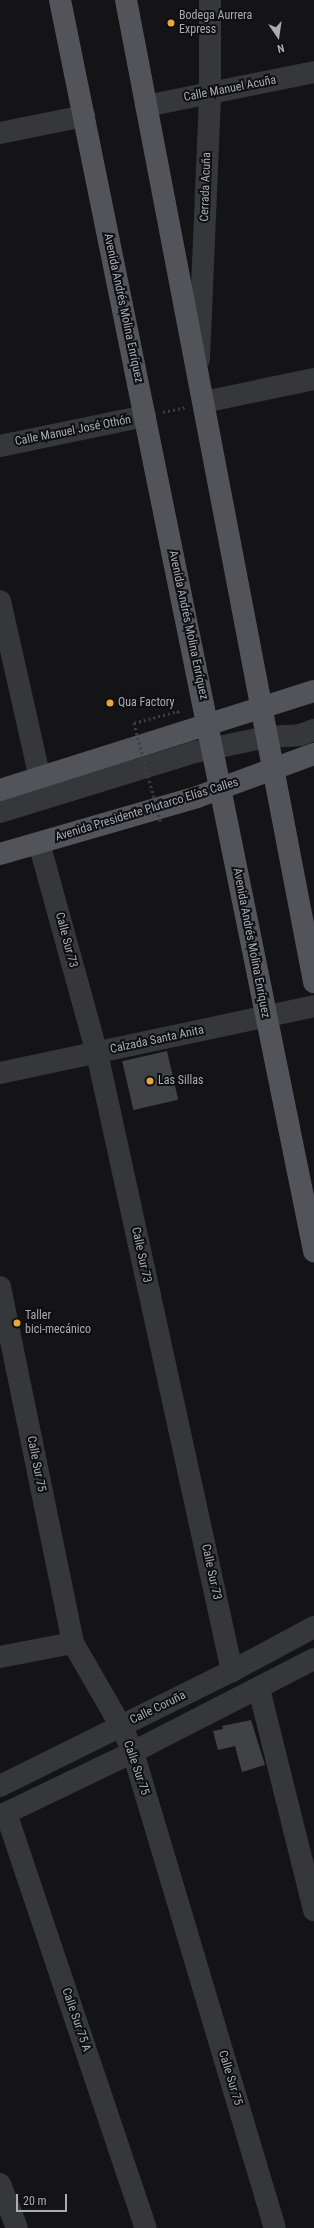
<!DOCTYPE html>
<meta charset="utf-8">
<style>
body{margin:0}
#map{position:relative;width:314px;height:2228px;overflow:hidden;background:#141416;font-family:"Roboto Condensed",sans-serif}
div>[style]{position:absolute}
.building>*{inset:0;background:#414246;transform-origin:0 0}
.path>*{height:2.5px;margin-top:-1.25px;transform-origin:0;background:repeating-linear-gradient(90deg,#3c3e42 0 2px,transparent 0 5px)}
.minor>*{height:22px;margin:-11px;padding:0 11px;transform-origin:11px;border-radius:11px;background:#36373b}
.major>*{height:22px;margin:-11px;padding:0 11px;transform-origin:11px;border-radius:11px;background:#52545a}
.path-bridge>*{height:2.5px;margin-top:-1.25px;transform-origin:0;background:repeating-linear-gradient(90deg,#3c3e42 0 2px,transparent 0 5px)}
.dots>*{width:11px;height:11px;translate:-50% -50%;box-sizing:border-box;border:2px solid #0f0f11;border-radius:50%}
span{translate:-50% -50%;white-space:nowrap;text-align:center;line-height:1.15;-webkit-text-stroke:4px #0f0f11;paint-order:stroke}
.poi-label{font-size:12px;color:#a7acb5}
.left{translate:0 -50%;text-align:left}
.street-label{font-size:12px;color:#a7acb5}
.north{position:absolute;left:258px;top:16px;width:40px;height:40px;-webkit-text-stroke:3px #0f0f11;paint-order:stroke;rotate:167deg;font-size:11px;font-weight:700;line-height:16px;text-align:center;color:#a7acb5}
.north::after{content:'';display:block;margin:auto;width:14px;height:18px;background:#a7acb5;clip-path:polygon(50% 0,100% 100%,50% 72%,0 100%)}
.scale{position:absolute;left:16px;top:2194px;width:51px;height:18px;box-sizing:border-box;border:2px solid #a7acb5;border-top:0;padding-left:5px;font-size:12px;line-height:14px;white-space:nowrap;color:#a7acb5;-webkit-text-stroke:3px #0f0f11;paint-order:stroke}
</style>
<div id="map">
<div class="building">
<i style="left:167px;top:1051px;width:50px;height:46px;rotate:77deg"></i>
<i style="clip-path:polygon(251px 1720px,265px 1765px,242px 1772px,235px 1746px,218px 1750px,213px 1731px,223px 1729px,222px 1726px)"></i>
</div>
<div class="path">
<i style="left:163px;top:412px;width:24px;rotate:-12deg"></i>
<i style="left:134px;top:723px;width:46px;rotate:-15.3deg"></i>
<i style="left:178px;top:711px;width:3px;rotate:72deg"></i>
</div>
<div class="minor">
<i style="left:146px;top:106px;width:171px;rotate:-11.4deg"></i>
<i style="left:0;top:133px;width:86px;rotate:-11.4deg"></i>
<i style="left:199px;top:359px;width:266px;rotate:-87.6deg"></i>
<i style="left:210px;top:93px;width:93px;rotate:-90deg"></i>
<i style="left:204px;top:402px;width:112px;rotate:-11.8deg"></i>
<i style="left:0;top:446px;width:148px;rotate:-11.7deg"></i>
<i style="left:0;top:601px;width:182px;rotate:77.3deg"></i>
<i style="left:0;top:812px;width:204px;rotate:-17.1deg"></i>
<i style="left:195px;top:752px;width:73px;rotate:-11.9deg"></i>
<i style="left:266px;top:737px;width:34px;rotate:-3deg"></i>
<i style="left:300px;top:735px;width:15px;rotate:-20deg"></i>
<i style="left:39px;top:843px;width:218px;rotate:74.6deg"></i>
<i style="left:97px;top:1053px;width:633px;rotate:77.68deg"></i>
<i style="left:0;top:1073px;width:321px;rotate:-12deg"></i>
<i style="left:0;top:1287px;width:363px;rotate:78.4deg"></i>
<i style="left:73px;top:1643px;width:96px;rotate:60deg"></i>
<i style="left:121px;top:1726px;width:29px;rotate:65deg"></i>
<i style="left:133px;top:1752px;width:497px;rotate:73.4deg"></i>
<i style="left:0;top:1657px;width:74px;rotate:-10.9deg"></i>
<i style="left:259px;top:1689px;width:228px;rotate:76deg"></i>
<i style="left:0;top:1786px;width:259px;rotate:-26.4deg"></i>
<i style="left:232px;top:1671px;width:93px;rotate:-28.2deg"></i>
<i style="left:6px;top:1813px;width:438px;rotate:71.4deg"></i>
<i style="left:0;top:1816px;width:148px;rotate:-25.7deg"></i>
<i style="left:133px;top:1752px;width:203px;rotate:-27.2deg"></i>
<i style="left:0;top:2184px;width:47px;rotate:68.9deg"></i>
</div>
<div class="major">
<i style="left:60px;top:0;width:1277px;rotate:78.52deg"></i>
<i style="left:126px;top:0;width:1000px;rotate:79.16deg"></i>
<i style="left:0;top:790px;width:329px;rotate:-17.5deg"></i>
<i style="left:0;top:854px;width:205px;rotate:-16.1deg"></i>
<i style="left:197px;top:797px;width:125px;rotate:-20.2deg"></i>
</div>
<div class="path-bridge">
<i style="left:134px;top:723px;width:104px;rotate:74.9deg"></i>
</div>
<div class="dots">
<i style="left:171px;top:23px;background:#e7a73c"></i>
<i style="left:110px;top:703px;background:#e7a73c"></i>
<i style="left:150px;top:1081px;background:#e7a73c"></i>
<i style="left:17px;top:1323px;background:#e7a73c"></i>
</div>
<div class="poi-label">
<span class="left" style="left:179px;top:23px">Bodega Aurrera<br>Express</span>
<span class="left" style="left:118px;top:703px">Qua Factory</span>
<span class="left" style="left:158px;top:1081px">Las Sillas</span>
<span class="left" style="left:25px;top:1323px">Taller<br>bici-mecánico</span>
</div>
<div class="street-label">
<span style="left:230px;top:89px;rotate:-11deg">Calle Manuel Acuña</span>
<span style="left:206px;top:187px;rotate:-88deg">Cerrada Acuña</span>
<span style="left:123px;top:308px;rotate:78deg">Avenida Andrés Molina Enríquez</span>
<span style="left:73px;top:431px;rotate:-11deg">Calle Manuel José Othón</span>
<span style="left:188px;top:625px;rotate:78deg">Avenida Andrés Molina Enríquez</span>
<span style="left:147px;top:810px;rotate:-17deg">Avenida Presidente Plutarco Elías Calles</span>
<span style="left:66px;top:940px;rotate:75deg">Calle Sur 73</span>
<span style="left:251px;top:943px;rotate:79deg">Avenida Andrés Molina Enríquez</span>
<span style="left:157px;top:1040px;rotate:-12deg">Calzada Santa Anita</span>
<span style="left:141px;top:1255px;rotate:78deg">Calle Sur 73</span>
<span style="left:36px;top:1464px;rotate:79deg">Calle Sur 75</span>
<span style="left:211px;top:1572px;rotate:78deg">Calle Sur 73</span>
<span style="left:158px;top:1708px;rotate:-26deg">Calle Coruña</span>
<span style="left:136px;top:1768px;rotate:71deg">Calle Sur 75</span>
<span style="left:76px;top:2020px;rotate:71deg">Calle Sur 75 A</span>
<span style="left:230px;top:2078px;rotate:73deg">Calle Sur 75</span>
</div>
<div class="north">N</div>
<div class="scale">20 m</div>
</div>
